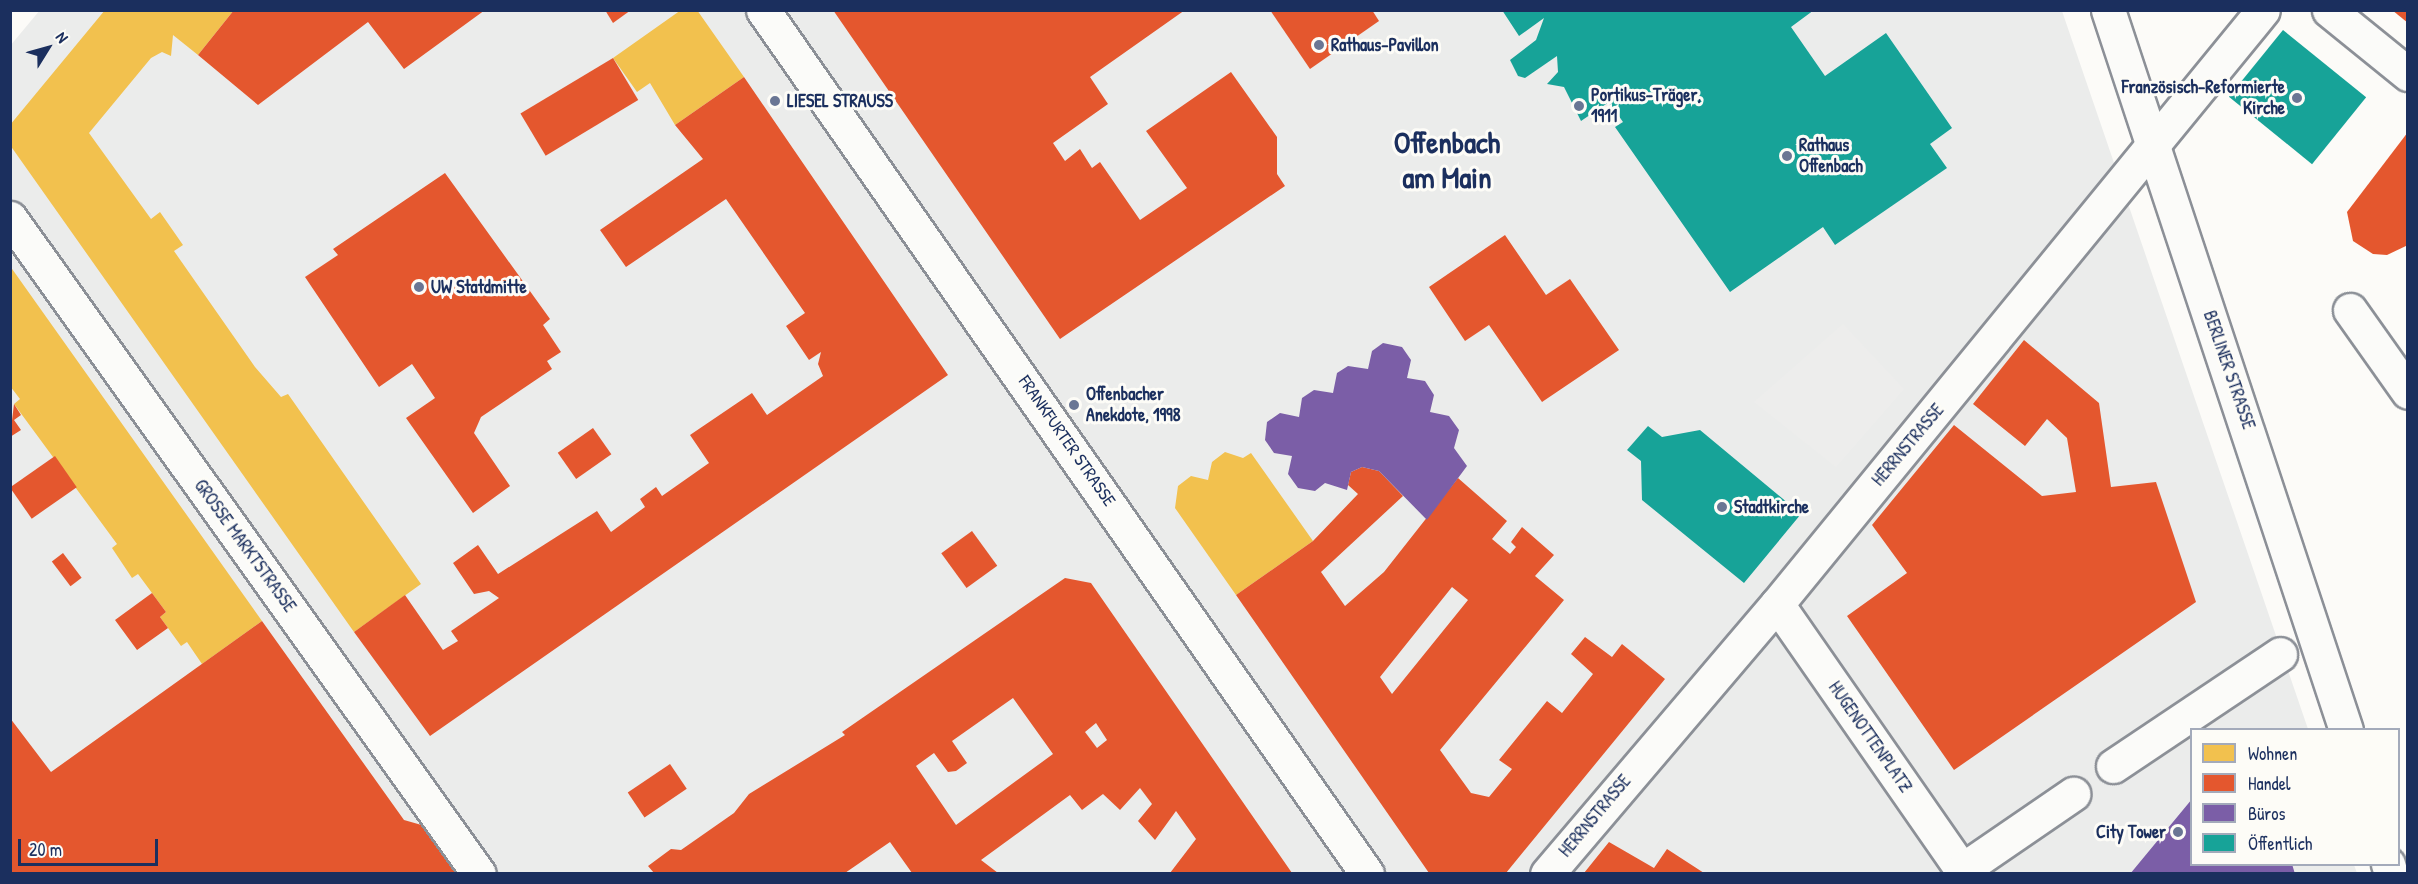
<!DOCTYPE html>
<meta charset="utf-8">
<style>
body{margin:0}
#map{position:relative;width:2418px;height:884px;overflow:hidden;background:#fcfbf8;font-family:"Patrick Hand",sans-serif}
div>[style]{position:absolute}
.built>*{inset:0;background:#ebeceb}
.green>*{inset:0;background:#ededec}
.homes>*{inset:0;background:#f2c14e}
.shops>*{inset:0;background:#e4572e;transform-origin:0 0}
.offices>*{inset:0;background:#7b5ea7}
.public>*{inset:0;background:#17a398;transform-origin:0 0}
.roads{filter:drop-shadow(2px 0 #8c9097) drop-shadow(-2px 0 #8c9097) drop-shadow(0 2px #8c9097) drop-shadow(0 -2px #8c9097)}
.street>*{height:33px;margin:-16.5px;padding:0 16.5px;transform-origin:16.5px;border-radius:16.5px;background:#fbfbf9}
.secondary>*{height:33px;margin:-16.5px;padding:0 16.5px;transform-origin:16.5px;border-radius:16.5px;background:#fbfbf9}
.dots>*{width:16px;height:16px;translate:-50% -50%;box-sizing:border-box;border:3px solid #fdfcf7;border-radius:50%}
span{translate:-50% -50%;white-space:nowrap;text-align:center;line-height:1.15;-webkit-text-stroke:6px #fdfcf7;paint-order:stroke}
.poi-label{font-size:18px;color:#1b2f5e;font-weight:700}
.left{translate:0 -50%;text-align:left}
.right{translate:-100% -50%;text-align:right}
.street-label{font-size:18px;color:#1b2f5e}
.town-label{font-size:30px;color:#1b2f5e;font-weight:700}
.frame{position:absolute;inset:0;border:12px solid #1b2f5e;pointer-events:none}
.legend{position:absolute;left:2190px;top:728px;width:210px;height:138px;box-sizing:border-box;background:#fdfcf7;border:2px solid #a3aaba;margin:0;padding:8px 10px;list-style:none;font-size:18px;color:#1b2f5e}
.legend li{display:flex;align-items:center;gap:12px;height:30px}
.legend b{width:30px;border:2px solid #a3aaba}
.north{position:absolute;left:18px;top:18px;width:60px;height:60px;-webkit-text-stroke:4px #fdfcf7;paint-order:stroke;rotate:53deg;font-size:16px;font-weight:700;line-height:24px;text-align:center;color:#1b2f5e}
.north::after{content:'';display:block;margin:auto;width:21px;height:27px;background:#1b2f5e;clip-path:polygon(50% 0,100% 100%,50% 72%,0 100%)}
.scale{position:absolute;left:18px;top:839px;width:140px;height:27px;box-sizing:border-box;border:3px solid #1b2f5e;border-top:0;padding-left:8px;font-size:18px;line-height:21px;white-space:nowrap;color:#1b2f5e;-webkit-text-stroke:4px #fdfcf7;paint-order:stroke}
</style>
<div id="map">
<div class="built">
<i style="clip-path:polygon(40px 10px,2062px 11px,2308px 729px,2192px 730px,2192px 864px,2354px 865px,2357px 873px,11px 874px,10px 46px)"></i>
</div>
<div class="green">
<i style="clip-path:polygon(1843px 324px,1904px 389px,1836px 467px,1754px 402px)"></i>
</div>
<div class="homes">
<i style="clip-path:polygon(105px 10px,234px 10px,198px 55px,173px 35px,171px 56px,162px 52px,151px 58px,89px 133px,151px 219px,160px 212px,183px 245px,174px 251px,255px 367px,281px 397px,288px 394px,421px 584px,354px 632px,10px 145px,10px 125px)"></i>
<i style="clip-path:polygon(681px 10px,697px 10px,744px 77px,675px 125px,650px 83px,637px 92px,613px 58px)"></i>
<i style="clip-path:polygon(10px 266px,262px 621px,202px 664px,187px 642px,181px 646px,160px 617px,166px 612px,138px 574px,132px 578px,112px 548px,117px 544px,14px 404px,20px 399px,10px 386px)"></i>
<i style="clip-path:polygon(1225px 452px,1243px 458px,1251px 453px,1313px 541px,1236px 595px,1175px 508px,1178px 486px,1191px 476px,1208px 480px,1212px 462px)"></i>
</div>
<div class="shops">
<i style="clip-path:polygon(234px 10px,485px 10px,404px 69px,368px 22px,258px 105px,198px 55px)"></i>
<i style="clip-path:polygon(605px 10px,631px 10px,613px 23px)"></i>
<i style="clip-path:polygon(833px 10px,1185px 10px,1090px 77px,1108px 104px,1053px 143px,1065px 161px,1080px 149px,1092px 168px,1100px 162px,1140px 220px,1187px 188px,1146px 131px,1231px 72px,1277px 137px,1277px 174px,1285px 186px,1060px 339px)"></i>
<i style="clip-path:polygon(1270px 10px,1372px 10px,1379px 21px,1310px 69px)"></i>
<i style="clip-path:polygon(2392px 10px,2408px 10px,2408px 23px)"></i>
<i style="left:613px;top:58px;width:49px;height:108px;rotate:59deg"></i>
<i style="clip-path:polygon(744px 77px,948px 375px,430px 736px,354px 632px,405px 595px,443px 650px,458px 641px,451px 631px,499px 598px,489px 591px,474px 594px,453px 563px,478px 545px,498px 574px,597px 511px,611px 532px,645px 507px,640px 499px,656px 487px,662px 496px,709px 463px,690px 435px,752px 393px,767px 415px,823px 376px,818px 364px,821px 352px,809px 360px,786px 326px,805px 313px,726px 199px,626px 267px,600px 230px,703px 159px,675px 125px)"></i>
<i style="clip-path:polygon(2408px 132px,2408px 245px,2387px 255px,2373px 254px,2353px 241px,2347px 212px)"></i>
<i style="clip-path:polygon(445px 173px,550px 319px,543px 325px,561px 352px,547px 361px,552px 369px,481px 417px,474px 433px,510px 486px,473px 513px,406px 418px,435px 398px,412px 364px,379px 387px,305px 277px,338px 255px,333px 249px)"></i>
<i style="clip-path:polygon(1505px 235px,1546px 295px,1570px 279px,1619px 350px,1542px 402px,1489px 325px,1465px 341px,1429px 287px)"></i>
<i style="clip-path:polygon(2024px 340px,2099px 403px,2111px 487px,2156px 482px,2196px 602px,1954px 770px,1847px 616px,1907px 573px,1872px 525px,1954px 425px,2042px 496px,2076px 492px,2067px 438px,2047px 419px,2025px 446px,1973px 404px)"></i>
<i style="clip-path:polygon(14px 404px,21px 415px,14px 420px,21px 430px,10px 437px)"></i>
<i style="left:593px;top:428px;width:32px;height:43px;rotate:55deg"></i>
<i style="left:55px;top:456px;width:38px;height:55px;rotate:55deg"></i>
<i style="clip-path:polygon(evenodd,1362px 467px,1379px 471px,1403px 496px,1321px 572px,1345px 606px,1384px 572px,1458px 478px,1507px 521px,1492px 539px,1510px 554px,1516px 547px,1511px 542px,1522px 527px,1554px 555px,1535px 576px,1564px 600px,1440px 750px,1471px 793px,1489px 797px,1512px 769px,1499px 760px,1547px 701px,1562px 713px,1593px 674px,1571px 654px,1585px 637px,1612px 657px,1622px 644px,1665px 679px,1506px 873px,1429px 873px,1236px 595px,1313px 541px,1358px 494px,1348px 485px,1351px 472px,1362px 467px,1452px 587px,1468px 600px,1392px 694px,1380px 677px,1452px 587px)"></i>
<i style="left:972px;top:531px;width:43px;height:38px;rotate:54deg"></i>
<i style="left:63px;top:553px;width:31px;height:14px;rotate:53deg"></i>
<i style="clip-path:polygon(evenodd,1065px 578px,1091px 583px,1292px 873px,1170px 873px,1196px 839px,1176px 811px,1155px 840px,1138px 821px,1152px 804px,1140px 788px,1120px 810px,1103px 794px,1082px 810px,1070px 795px,981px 860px,998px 873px,912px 873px,890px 842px,845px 873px,654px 873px,648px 866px,671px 849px,681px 850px,734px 813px,749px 794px,845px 735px,842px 732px,1065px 578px,1013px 698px,1053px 754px,956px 825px,916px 766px,934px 753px,948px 772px,956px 771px,967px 763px,952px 741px,1013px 698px,1065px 578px,1096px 723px,1107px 740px,1097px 748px,1085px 732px,1096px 723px)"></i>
<i style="clip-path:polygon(152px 593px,166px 612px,160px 617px,168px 628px,137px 650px,115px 620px)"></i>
<i style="clip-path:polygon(262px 621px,404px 820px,432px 828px,457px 873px,10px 873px,10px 718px,51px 772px)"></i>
<i style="left:670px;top:764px;width:30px;height:51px;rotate:56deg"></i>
<i style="clip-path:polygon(1609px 842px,1654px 868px,1667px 849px,1704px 873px,1584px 873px)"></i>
</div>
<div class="offices">
<i style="clip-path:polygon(1383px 343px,1402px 347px,1411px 360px,1407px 378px,1425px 381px,1434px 395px,1430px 412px,1449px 416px,1459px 430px,1454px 448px,1467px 466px,1427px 520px,1379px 471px,1362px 467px,1351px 472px,1347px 490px,1325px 483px,1315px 491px,1298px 488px,1288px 474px,1292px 456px,1274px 453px,1265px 440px,1267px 422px,1280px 413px,1299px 417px,1302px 398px,1314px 390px,1333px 393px,1337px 373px,1348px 366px,1368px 369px,1372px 351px)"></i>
<i style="clip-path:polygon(2192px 799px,2192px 864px,2292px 864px,2295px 874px,2130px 874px)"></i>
</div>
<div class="public">
<i style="clip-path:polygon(1502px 10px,1814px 10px,1791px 27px,1825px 76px,1886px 33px,1952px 128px,1930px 144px,1947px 168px,1835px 245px,1823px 227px,1730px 292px,1615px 127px,1623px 122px,1609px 102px,1581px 121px,1564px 87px,1547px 84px,1558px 72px,1557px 56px,1525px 78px,1518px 76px,1510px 60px,1536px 40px,1544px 18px,1519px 36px)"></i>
<i style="left:2283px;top:30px;width:107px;height:86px;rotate:39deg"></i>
<i style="clip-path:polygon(1648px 426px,1662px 437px,1700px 430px,1801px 514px,1744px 583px,1642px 500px,1641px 461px,1627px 450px)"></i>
</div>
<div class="roads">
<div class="street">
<i style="left:763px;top:10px;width:1054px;rotate:55.04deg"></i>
<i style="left:2329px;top:10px;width:102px;rotate:39deg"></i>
<i style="left:10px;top:218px;width:806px;rotate:54.44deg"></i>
<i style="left:2350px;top:310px;width:100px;rotate:54.7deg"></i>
<i style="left:1777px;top:604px;width:329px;rotate:55.2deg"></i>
<i style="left:2113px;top:766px;width:201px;rotate:-33.8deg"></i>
<i style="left:1962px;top:870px;width:135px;rotate:-34.4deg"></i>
<i style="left:1547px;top:874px;width:355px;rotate:-49.6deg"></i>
<i style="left:1777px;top:604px;width:767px;rotate:-50.71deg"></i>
</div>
<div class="secondary">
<i style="left:2108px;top:10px;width:758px;rotate:71.71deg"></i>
<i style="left:2388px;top:864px;width:10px;rotate:73deg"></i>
</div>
</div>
<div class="dots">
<i style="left:1319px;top:45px;background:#6a7694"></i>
<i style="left:2297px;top:98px;background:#6a7694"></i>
<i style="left:775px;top:101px;background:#6a7694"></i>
<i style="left:1579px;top:106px;background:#6a7694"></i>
<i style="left:1787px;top:156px;background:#6a7694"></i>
<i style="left:419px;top:287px;background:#6a7694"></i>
<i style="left:1074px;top:405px;background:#6a7694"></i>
<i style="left:1722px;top:507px;background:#6a7694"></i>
<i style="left:2178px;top:832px;background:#6a7694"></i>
</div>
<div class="poi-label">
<span class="left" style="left:1331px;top:45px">Rathaus-Pavillon</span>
<span class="right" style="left:2285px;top:98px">Französisch-Reformierte<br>Kirche</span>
<span class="left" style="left:1591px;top:106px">Portikus-Träger,<br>1911</span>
<span class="left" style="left:787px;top:101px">LIESEL STRAUSS</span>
<span class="left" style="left:1799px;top:156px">Rathaus<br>Offenbach</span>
<span class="left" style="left:431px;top:287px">UW Statdmitte</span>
<span class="left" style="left:1086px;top:405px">Offenbacher<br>Anekdote, 1998</span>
<span class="left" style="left:1734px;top:507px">Stadtkirche</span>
<span class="right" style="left:2166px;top:832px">City Tower</span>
</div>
<div class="street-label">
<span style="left:2229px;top:370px;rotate:71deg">BERLINER STRASSE</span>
<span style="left:1067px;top:441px;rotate:55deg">FRANKFURTER STRASSE</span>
<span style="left:1908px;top:445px;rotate:-50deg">HERRNSTRASSE</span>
<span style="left:245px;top:546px;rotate:54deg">GROSSE MARKTSTRASSE</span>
<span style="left:1870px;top:737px;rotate:55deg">HUGENOTTENPLATZ</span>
<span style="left:1595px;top:816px;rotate:-50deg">HERRNSTRASSE</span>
</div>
<div class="town-label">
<span style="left:1447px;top:159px">Offenbach<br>am Main</span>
</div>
<div class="frame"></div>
<ul class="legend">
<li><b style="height:16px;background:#f2c14e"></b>Wohnen</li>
<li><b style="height:16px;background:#e4572e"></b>Handel</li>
<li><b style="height:16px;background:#7b5ea7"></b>Büros</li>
<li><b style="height:16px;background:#17a398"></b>Öffentlich</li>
</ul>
<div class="north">N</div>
<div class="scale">20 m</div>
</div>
